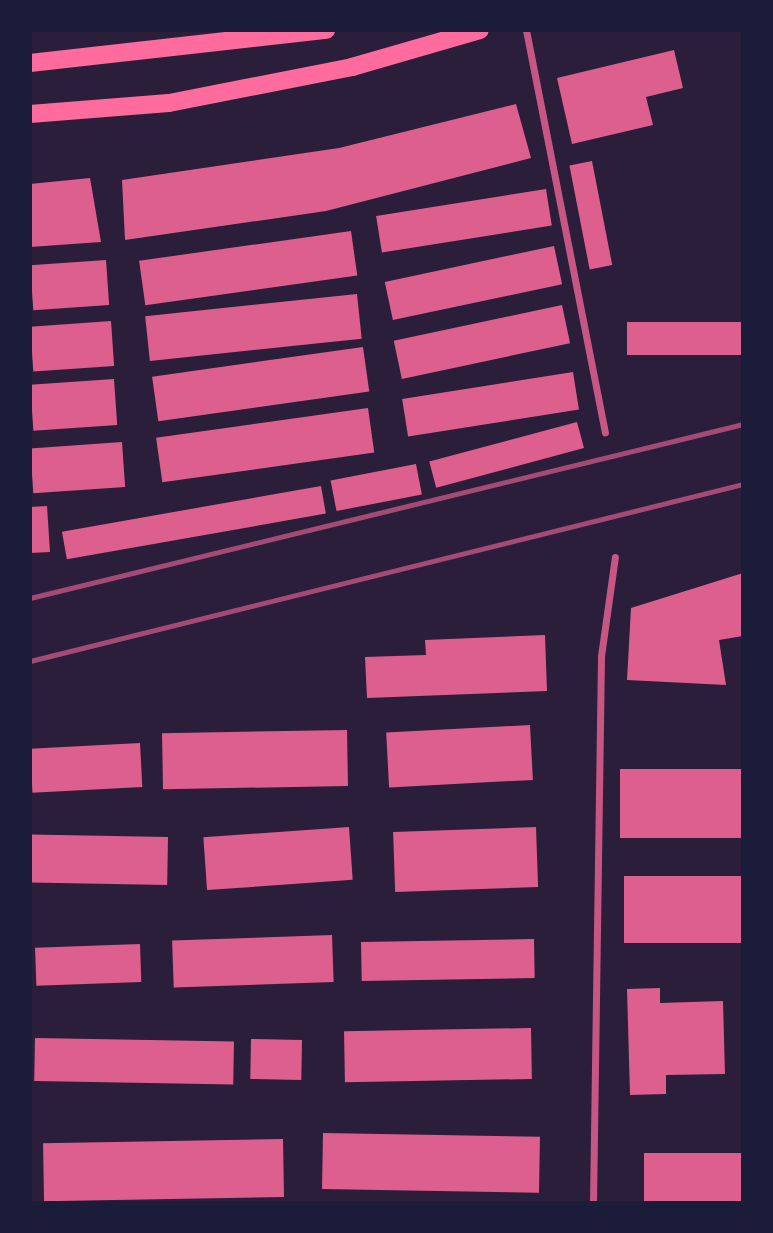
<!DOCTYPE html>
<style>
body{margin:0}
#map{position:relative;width:773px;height:1233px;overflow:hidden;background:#1b1b3a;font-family:Merriweather,serif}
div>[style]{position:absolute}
.green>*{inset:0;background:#2a1e3b;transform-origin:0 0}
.building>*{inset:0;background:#dd5f8e;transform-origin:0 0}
.minor>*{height:7px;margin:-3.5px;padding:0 3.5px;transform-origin:3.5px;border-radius:3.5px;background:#c65784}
.primary>*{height:18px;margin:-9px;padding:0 9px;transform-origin:9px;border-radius:9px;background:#ff6b9d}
.rail>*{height:5px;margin:-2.5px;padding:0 2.5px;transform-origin:2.5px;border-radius:2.5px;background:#a44b75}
span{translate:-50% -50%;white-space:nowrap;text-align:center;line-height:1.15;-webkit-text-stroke:7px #1b1b3a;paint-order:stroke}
.frame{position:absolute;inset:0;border:32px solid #1b1b3a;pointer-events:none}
</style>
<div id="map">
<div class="green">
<i style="left:30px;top:30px;width:713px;height:1173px"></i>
</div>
<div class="building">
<i style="clip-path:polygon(674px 50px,683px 88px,646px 97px,653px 125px,572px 144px,557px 78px)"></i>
<i style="clip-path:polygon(516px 104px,531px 158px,326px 211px,125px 240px,122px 180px,339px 148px)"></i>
<i style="left:592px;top:161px;width:106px;height:23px;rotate:79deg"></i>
<i style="clip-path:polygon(90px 178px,101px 242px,30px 247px,30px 184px)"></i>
<i style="left:546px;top:189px;width:37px;height:172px;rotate:81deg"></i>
<i style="left:351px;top:231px;width:45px;height:214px;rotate:82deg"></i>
<i style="left:554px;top:246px;width:39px;height:173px;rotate:78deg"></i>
<i style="left:106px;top:260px;width:45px;height:76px;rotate:86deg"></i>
<i style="left:357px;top:294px;width:45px;height:213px;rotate:84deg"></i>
<i style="left:562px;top:305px;width:39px;height:172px;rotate:78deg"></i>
<i style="left:111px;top:321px;width:45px;height:81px;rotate:86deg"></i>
<i style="left:743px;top:322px;width:33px;height:116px;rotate:90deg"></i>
<i style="left:363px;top:347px;width:45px;height:213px;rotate:82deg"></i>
<i style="left:573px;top:372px;width:38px;height:173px;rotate:81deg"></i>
<i style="left:114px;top:379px;width:46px;height:84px;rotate:86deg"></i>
<i style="left:368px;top:408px;width:45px;height:214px;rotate:82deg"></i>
<i style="left:577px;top:422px;width:27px;height:153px;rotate:75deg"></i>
<i style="left:122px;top:442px;width:45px;height:92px;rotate:86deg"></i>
<i style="left:416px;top:464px;width:31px;height:87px;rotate:79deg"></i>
<i style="left:321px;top:486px;width:28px;height:263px;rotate:80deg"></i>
<i style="clip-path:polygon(47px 506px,50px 552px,30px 553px,30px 507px)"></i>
<i style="clip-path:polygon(743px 573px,743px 636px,719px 640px,726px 685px,627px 680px,631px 608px)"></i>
<i style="clip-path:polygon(545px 635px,547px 691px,367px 698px,365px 657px,426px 655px,425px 640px)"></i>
<i style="left:530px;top:725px;width:55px;height:144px;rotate:87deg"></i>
<i style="left:347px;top:730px;width:56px;height:185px;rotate:89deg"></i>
<i style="left:140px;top:743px;width:44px;height:110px;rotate:87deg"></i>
<i style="left:620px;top:769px;width:123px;height:69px"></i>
<i style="left:349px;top:827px;width:53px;height:146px;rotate:86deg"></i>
<i style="left:536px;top:827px;width:60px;height:143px;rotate:88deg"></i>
<i style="left:168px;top:837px;width:48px;height:138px;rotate:91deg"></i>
<i style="left:743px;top:876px;width:67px;height:119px;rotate:90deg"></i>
<i style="left:332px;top:935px;width:47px;height:160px;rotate:88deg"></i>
<i style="left:534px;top:939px;width:39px;height:173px;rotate:89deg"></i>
<i style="left:140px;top:944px;width:38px;height:105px;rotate:88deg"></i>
<i style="clip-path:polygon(660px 988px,660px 1003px,723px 1001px,725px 1074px,666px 1075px,666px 1094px,630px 1095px,627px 989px)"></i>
<i style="left:531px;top:1028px;width:51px;height:187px;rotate:89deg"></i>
<i style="left:35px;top:1038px;width:199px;height:43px;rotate:1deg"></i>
<i style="left:251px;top:1039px;width:51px;height:40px;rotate:1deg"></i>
<i style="left:323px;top:1133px;width:217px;height:56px;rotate:1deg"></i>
<i style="left:283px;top:1139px;width:58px;height:240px;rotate:89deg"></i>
<i style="left:743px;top:1153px;width:50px;height:99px;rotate:90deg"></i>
</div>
<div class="minor">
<i style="left:526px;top:30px;width:410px;rotate:78.9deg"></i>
<i style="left:593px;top:1203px;width:547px;rotate:-89.16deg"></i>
<i style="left:601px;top:656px;width:100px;rotate:-82deg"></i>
</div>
<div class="primary">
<i style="left:30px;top:63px;width:298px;rotate:-6.4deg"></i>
<i style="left:30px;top:114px;width:139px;rotate:-4.5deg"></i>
<i style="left:169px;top:103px;width:187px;rotate:-11.1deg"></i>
<i style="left:352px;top:67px;width:133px;rotate:-16.1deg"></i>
</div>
<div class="rail">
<i style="left:30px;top:598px;width:734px;rotate:-13.71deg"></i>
<i style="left:30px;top:661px;width:735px;rotate:-13.94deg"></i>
</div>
<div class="frame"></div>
</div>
